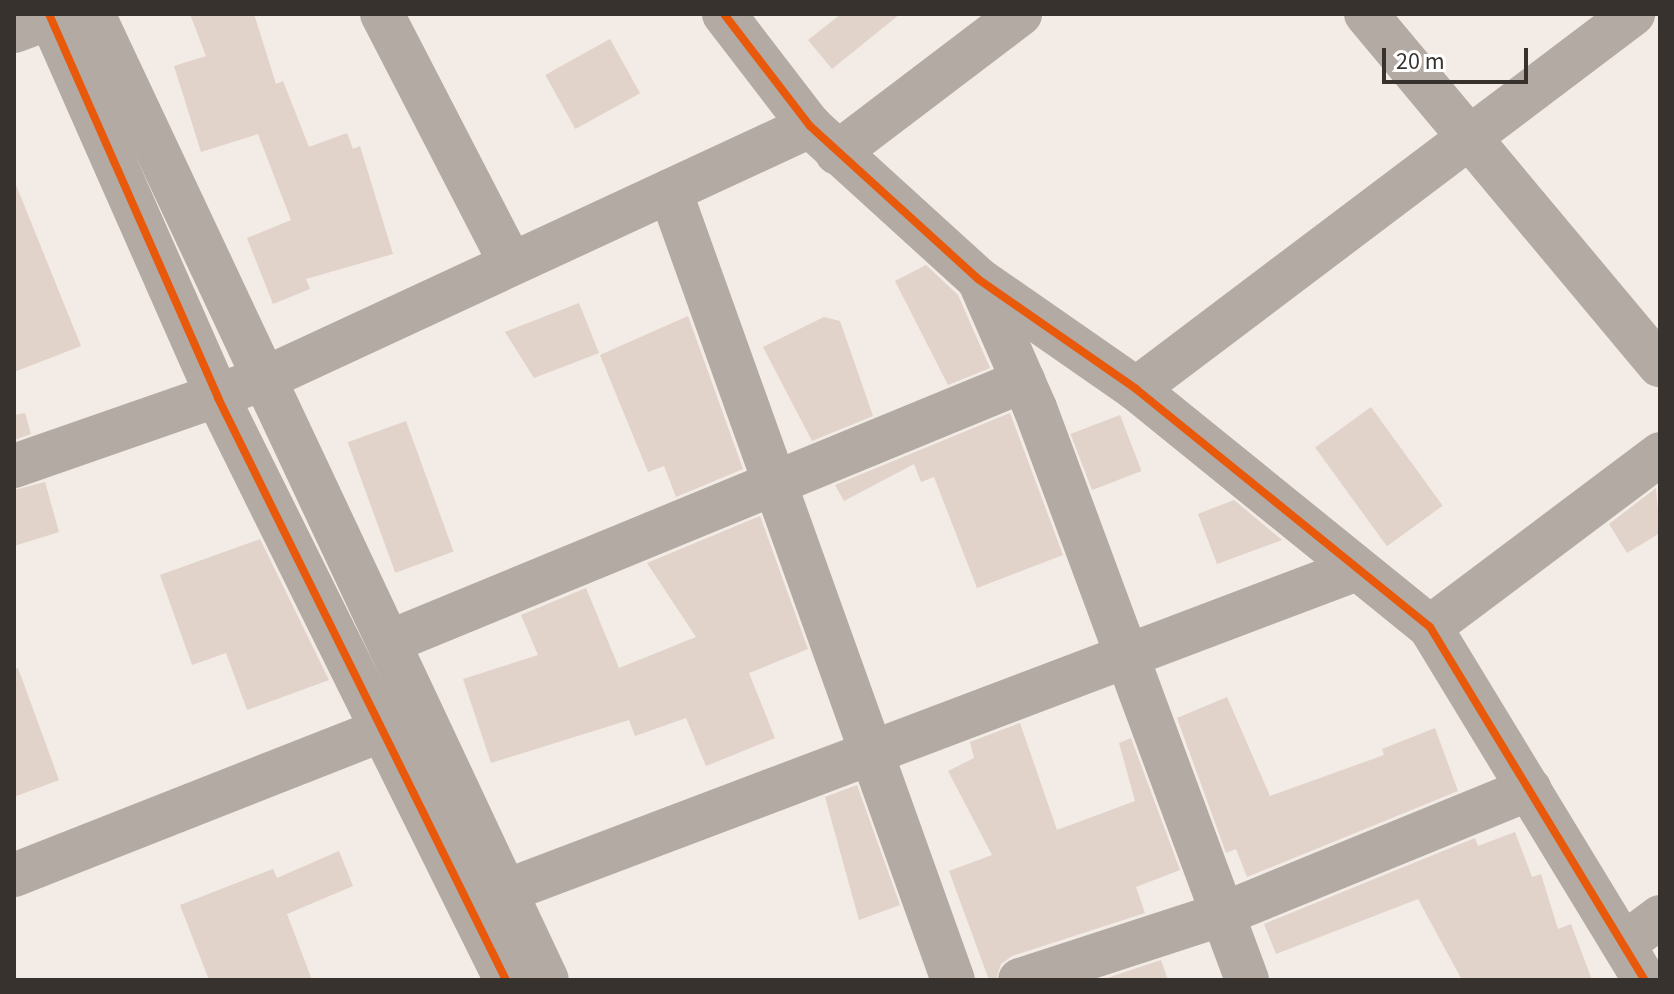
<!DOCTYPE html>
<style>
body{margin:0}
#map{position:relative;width:1674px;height:994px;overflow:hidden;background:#f3ebe6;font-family:"Source Sans 3",sans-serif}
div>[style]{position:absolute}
.building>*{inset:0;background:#e1d3c9;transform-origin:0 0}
.minor>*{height:44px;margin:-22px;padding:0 22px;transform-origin:22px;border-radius:22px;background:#b2aaa3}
.cycleway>*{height:8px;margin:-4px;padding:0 4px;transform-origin:4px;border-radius:4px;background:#e8590c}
span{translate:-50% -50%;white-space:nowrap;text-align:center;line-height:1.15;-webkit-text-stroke:6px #fff;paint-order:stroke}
.frame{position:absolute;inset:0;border:16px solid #38322e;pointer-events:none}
.scale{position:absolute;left:1382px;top:48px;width:146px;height:36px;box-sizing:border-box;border:4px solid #38322e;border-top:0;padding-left:10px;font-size:24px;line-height:28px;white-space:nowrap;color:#38322e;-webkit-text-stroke:6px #fff;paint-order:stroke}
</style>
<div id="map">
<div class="building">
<i style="clip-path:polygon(190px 14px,254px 14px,276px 84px,283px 81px,309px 147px,347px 133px,353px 149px,360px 146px,393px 254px,306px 279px,310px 289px,273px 304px,247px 238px,291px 220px,258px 134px,201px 152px,174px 66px,206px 56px)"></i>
<i style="clip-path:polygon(841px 14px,900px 14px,832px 69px,808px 40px)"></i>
<i style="left:610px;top:39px;width:62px;height:74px;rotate:61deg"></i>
<i style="clip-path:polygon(14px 180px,81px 346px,14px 372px)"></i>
<i style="clip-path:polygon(926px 265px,958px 295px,990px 368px,948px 385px,895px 281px)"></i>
<i style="clip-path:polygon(579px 303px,599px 353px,534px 378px,505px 332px)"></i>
<i style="clip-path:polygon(688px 316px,743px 469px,676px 497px,664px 466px,648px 472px,600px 355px)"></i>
<i style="clip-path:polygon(824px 317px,840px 321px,873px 416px,812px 441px,763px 347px)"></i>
<i style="left:1371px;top:407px;width:122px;height:69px;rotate:54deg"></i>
<i style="clip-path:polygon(25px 413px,31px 434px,14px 440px,14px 415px)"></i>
<i style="clip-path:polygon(1010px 413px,1063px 555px,977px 588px,934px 477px,921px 482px,914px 464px,844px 501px,835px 485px)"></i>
<i style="left:1120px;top:415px;width:60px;height:53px;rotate:69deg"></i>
<i style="left:406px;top:421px;width:139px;height:62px;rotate:70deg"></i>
<i style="clip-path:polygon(45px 482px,59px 532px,14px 546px,14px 490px)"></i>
<i style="clip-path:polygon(1656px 488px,1660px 533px,1627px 553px,1609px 524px)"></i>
<i style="clip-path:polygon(1234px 500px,1282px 540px,1217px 564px,1198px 514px)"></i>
<i style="clip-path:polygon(760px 516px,808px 649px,749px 673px,775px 738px,706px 766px,686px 718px,635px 736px,629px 720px,491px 763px,463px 679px,538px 655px,521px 615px,586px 588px,619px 668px,696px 637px,647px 563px)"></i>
<i style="clip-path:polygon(260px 539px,329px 680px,247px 710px,226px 653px,192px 665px,160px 575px)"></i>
<i style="clip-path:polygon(18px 668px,59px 780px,14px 797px,14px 669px)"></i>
<i style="clip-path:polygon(1227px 697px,1270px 796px,1384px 755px,1382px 749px,1435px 728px,1458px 791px,1247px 877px,1236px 849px,1226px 853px,1177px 718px)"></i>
<i style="clip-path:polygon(1020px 723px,1057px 830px,1135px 801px,1119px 743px,1131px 738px,1180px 870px,1136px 887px,1145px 913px,1012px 956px,1001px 964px,996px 980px,989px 980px,949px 871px,992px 855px,948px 771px,974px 758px,970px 742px)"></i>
<i style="clip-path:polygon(857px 785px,900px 905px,859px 920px,825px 797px)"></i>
<i style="clip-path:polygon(1515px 832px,1532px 877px,1541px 874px,1558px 929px,1571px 924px,1592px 980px,1462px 980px,1418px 899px,1276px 954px,1264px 924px,1475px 838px,1478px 846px)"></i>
<i style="clip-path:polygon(339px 851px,353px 886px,287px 914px,312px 980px,209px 980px,180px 905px,273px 869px,277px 878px)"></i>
<i style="clip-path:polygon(1161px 960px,1168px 980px,1101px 980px)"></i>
</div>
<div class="minor">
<i style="left:49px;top:14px;width:420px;rotate:66.2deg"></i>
<i style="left:218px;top:398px;width:649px;rotate:63.67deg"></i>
<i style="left:93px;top:14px;width:1067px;rotate:64.83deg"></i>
<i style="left:382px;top:14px;width:281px;rotate:62.7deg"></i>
<i style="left:724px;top:14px;width:141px;rotate:52.5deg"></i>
<i style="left:810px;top:126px;width:227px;rotate:42.3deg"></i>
<i style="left:978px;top:279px;width:193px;rotate:34.8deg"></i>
<i style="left:1136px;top:389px;width:378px;rotate:39deg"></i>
<i style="left:1430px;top:627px;width:413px;rotate:58.7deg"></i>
<i style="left:1366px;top:14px;width:458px;rotate:50.1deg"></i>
<i style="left:14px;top:31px;width:49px;rotate:-20.3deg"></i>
<i style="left:837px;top:153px;width:230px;rotate:-37.2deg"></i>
<i style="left:670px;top:191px;width:838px;rotate:70.27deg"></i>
<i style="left:979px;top:280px;width:140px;rotate:66.4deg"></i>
<i style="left:1035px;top:408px;width:610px;rotate:69.66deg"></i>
<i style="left:1136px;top:389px;width:623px;rotate:-37.04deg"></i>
<i style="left:14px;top:466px;width:267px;rotate:-19.2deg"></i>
<i style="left:266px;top:378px;width:600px;rotate:-24.86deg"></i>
<i style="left:1430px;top:627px;width:288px;rotate:-36.9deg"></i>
<i style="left:389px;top:642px;width:686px;rotate:-22.38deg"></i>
<i style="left:14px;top:875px;width:426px;rotate:-21.5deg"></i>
<i style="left:506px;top:891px;width:910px;rotate:-20.73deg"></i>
<i style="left:1624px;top:944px;width:45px;rotate:-36.9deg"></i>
<i style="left:1020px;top:980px;width:213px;rotate:-18deg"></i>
<i style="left:1223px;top:914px;width:331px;rotate:-22.2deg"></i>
</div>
<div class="cycleway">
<i style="left:49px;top:14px;width:420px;rotate:66.2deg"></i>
<i style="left:218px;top:398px;width:649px;rotate:63.67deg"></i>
<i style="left:724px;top:14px;width:141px;rotate:52.5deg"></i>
<i style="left:810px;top:126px;width:227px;rotate:42.3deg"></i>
<i style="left:978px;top:279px;width:193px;rotate:34.8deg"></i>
<i style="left:1136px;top:389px;width:378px;rotate:39deg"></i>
<i style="left:1430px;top:627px;width:413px;rotate:58.7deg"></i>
</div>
<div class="frame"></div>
<div class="scale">20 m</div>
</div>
